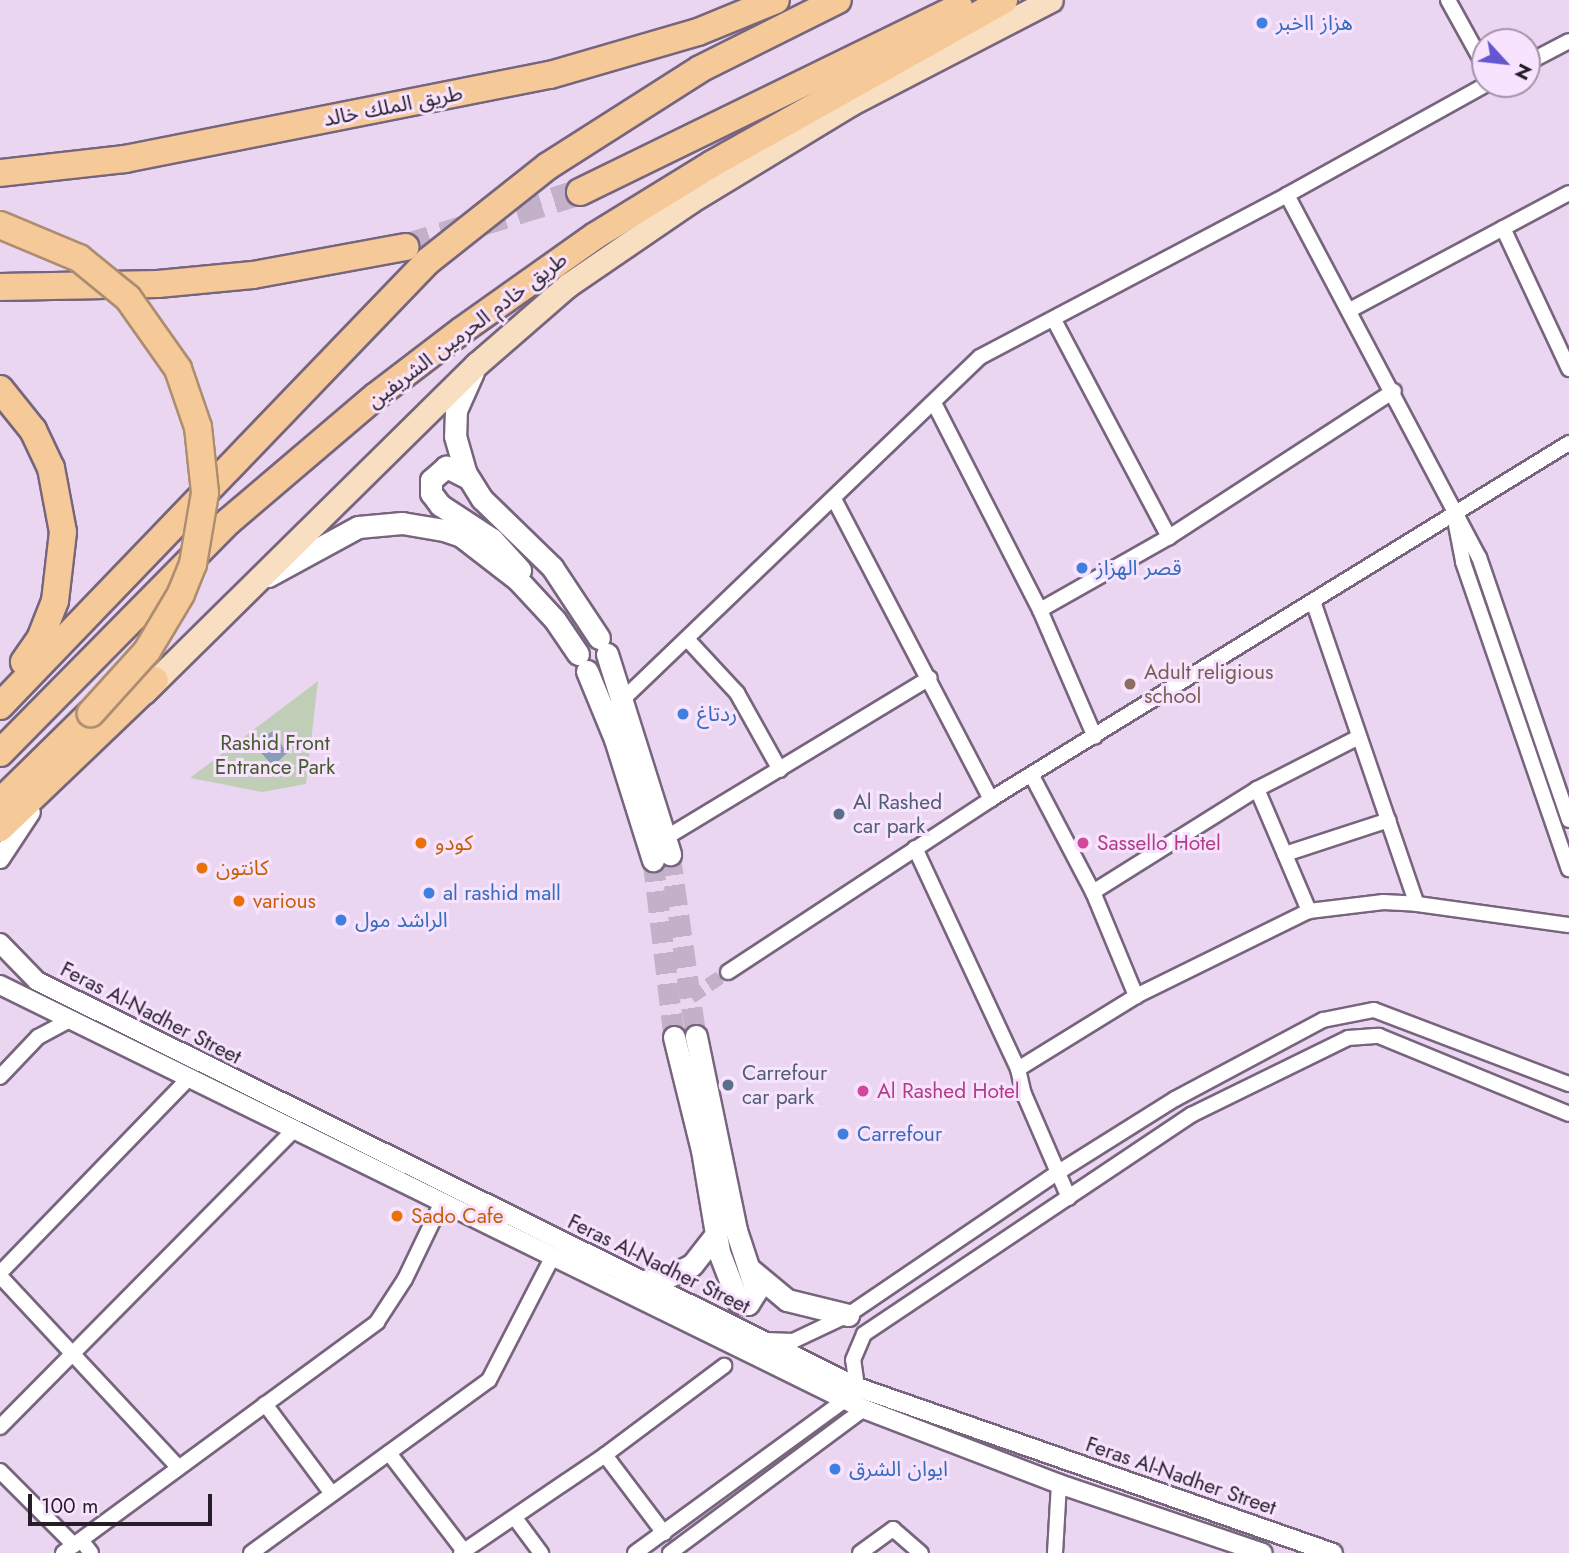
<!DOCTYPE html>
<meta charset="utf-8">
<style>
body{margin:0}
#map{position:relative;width:1569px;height:1553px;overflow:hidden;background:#ead6f1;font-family:Jost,"Noto Sans Arabic",sans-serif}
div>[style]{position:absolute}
.green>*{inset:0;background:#c0ceb7}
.water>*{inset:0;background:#899cb9}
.minor-tunnel>*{height:14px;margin-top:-7px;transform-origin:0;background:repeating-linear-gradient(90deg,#c3b1c9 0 14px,transparent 0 21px)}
.secondary-tunnel>*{height:21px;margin-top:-10.5px;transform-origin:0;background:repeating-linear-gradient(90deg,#c3b1c9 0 21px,transparent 0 31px)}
.motorway-tunnel>*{height:26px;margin-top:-13px;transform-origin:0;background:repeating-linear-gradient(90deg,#c3b1c9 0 26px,transparent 0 39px)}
.roads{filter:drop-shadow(2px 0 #77657d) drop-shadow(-2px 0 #77657d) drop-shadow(0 2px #77657d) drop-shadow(0 -2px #77657d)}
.minor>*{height:14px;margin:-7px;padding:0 7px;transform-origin:7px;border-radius:7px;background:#fff}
.tertiary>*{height:18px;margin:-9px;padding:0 9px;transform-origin:9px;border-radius:9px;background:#fff}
.secondary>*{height:21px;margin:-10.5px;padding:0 10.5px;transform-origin:10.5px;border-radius:10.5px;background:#fff}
.primary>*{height:23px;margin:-11.5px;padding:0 11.5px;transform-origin:11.5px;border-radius:11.5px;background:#f9dfc1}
.motorway>*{height:26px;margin:-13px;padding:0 13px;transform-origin:13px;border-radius:13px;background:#f5c998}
.bridges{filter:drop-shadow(2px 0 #ac8d71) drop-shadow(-2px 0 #ac8d71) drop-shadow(0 2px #ac8d71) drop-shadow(0 -2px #ac8d71)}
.motorway-bridge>*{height:26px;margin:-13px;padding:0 13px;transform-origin:13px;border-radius:13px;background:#f5c998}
.dots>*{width:19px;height:19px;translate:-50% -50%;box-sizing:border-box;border:4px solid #f8e3ff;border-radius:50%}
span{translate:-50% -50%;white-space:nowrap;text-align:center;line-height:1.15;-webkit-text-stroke:6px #f8e3ff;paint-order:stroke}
.shop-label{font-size:21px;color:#366cbe}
.left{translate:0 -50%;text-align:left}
.street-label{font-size:21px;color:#251e28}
.education-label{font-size:21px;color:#785e54}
.park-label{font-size:21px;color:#425b2c}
.service-label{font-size:21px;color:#4e5e75}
.food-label{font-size:21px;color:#c56008}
.hotel-label{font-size:21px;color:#b23c85}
.north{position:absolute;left:1471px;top:28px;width:70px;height:70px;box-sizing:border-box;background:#f8e3ff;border:2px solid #a494a9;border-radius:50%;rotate:117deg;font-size:19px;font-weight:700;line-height:28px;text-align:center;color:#251e28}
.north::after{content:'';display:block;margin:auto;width:24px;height:32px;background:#6456cf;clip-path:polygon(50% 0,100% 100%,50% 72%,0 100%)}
.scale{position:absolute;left:28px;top:1494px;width:184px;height:32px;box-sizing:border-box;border:4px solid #251e28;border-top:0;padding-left:9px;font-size:21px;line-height:24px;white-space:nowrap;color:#251e28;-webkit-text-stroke:5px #f8e3ff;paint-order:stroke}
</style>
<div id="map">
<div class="green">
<i style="clip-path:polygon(318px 681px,306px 784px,262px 792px,190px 778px)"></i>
</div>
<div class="water">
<i style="clip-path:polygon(273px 731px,287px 753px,273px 766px,253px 744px)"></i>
</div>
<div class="minor-tunnel">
<i style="left:691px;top:997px;width:45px;rotate:-34deg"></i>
</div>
<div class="secondary-tunnel">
<i style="left:670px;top:854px;width:184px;rotate:81.9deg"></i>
<i style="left:653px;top:860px;width:178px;rotate:83.2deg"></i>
</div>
<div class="motorway-tunnel">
<i style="left:405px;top:247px;width:183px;rotate:-17.4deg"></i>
</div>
<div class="roads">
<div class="minor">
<i style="left:1448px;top:0;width:77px;rotate:61.1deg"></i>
<i style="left:1527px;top:63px;width:47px;rotate:-27.6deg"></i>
<i style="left:1487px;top:84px;width:229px;rotate:151deg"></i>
<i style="left:1287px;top:195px;width:410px;rotate:62.1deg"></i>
<i style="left:1479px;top:557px;width:278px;rotate:71.1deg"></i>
<i style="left:1503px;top:228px;width:156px;rotate:64.9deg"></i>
<i style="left:1350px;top:310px;width:248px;rotate:-28.1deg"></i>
<i style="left:1054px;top:320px;width:246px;rotate:62.1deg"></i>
<i style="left:934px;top:403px;width:233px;rotate:62.9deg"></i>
<i style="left:1040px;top:610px;width:138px;rotate:66.6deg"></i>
<i style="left:834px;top:499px;width:339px;rotate:62.4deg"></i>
<i style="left:1456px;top:525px;width:38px;rotate:79deg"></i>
<i style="left:1463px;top:562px;width:325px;rotate:71deg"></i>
<i style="left:1314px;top:604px;width:317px;rotate:71.1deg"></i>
<i style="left:1040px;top:610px;width:148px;rotate:-29.5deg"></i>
<i style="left:1169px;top:537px;width:268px;rotate:-33deg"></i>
<i style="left:687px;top:639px;width:74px;rotate:47.2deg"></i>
<i style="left:737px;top:693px;width:88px;rotate:60.8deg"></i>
<i style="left:617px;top:705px;width:503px;rotate:-43.79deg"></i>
<i style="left:980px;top:357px;width:347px;rotate:-27.8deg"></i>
<i style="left:1032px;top:776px;width:131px;rotate:62.3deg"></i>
<i style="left:1093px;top:892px;width:113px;rotate:67.5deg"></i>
<i style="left:1257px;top:789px;width:133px;rotate:66.9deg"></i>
<i style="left:667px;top:837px;width:307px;rotate:-31.2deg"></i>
<i style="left:915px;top:848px;width:244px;rotate:65deg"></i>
<i style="left:1018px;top:1069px;width:26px;rotate:77deg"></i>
<i style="left:1024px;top:1094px;width:113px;rotate:66.6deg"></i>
<i style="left:1285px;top:854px;width:109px;rotate:-18.1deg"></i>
<i style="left:1093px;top:892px;width:194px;rotate:-32.1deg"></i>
<i style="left:1257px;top:789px;width:114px;rotate:-27deg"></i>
<i style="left:728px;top:972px;width:315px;rotate:-33.3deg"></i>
<i style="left:991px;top:799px;width:679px;rotate:-31.63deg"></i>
<i style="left:1018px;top:1069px;width:139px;rotate:-31.7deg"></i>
<i style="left:1136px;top:996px;width:193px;rotate:-26.2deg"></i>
<i style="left:1309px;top:911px;width:75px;rotate:-6.9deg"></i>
<i style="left:1383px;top:902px;width:34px;rotate:3deg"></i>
<i style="left:1417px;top:904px;width:153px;rotate:7.9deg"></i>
<i style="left:0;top:1077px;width:55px;rotate:-46.5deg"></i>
<i style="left:38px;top:1037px;width:38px;rotate:-28deg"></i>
<i style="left:0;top:1273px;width:269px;rotate:-45.9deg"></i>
<i style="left:0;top:1276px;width:262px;rotate:47deg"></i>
<i style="left:766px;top:1340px;width:27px;rotate:2deg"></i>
<i style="left:793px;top:1341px;width:61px;rotate:-25.3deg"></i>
<i style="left:848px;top:1315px;width:253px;rotate:-34.2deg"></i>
<i style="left:1057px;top:1173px;width:139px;rotate:-32.1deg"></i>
<i style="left:1175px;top:1099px;width:168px;rotate:-28.1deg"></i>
<i style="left:1323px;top:1020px;width:52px;rotate:-11.1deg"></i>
<i style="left:1374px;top:1010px;width:209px;rotate:20.8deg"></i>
<i style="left:857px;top:1387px;width:27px;rotate:-98deg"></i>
<i style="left:853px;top:1360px;width:28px;rotate:-67deg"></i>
<i style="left:864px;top:1334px;width:394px;rotate:-33.8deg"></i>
<i style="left:1191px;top:1115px;width:175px;rotate:-26.1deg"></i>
<i style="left:1348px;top:1038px;width:31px;rotate:-4deg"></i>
<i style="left:1379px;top:1036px;width:205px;rotate:22.3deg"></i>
<i style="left:265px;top:1404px;width:112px;rotate:53.3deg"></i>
<i style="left:0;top:1427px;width:415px;rotate:-45.3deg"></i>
<i style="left:389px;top:1453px;width:123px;rotate:52.6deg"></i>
<i style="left:605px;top:1455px;width:98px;rotate:52.9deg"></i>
<i style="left:0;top:1471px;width:105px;rotate:45deg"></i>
<i style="left:515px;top:1518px;width:44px;rotate:53.4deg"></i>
<i style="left:81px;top:1540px;width:16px;rotate:52deg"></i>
<i style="left:63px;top:1553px;width:390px;rotate:-36.3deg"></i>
<i style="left:377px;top:1322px;width:51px;rotate:-56.9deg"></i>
<i style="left:405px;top:1279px;width:85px;rotate:-64.3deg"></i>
<i style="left:251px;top:1553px;width:294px;rotate:-36deg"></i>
<i style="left:489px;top:1380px;width:137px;rotate:-62.7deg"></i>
<i style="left:461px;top:1553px;width:174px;rotate:-34.2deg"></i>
<i style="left:605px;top:1455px;width:149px;rotate:-36.8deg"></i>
<i style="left:635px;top:1553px;width:261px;rotate:-36.1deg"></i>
<i style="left:670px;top:1553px;width:242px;rotate:-36.6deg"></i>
<i style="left:860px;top:1553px;width:41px;rotate:-36deg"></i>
<i style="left:893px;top:1529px;width:37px;rotate:41deg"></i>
<i style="left:1055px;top:1553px;width:69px;rotate:-86.7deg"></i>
</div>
<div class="tertiary">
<i style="left:0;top:859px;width:56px;rotate:-56.6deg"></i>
<i style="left:0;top:943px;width:53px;rotate:45.8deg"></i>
<i style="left:37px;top:981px;width:915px;rotate:26.34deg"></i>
<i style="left:857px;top:1387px;width:504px;rotate:19.23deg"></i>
<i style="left:0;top:985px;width:962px;rotate:26.14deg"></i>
<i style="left:864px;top:1409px;width:209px;rotate:21deg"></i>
<i style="left:1059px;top:1484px;width:215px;rotate:18.7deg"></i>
</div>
<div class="secondary">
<i style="left:473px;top:372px;width:42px;rotate:114.1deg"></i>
<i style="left:456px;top:410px;width:26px;rotate:92deg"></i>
<i style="left:455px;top:436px;width:37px;rotate:74deg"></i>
<i style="left:465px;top:472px;width:32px;rotate:58deg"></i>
<i style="left:482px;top:499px;width:98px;rotate:44.2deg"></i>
<i style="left:552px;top:567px;width:85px;rotate:56.5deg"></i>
<i style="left:468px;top:478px;width:25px;rotate:-153deg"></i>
<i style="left:446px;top:467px;width:20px;rotate:139deg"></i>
<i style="left:431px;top:480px;width:13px;rotate:90deg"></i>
<i style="left:431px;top:493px;width:15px;rotate:53deg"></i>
<i style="left:440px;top:505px;width:62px;rotate:33.2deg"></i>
<i style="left:492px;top:539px;width:42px;rotate:47.9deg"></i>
<i style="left:268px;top:576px;width:102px;rotate:-28.6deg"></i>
<i style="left:358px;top:527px;width:44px;rotate:-5.2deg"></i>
<i style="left:402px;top:523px;width:43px;rotate:9.5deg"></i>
<i style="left:444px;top:530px;width:18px;rotate:19deg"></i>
<i style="left:461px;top:536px;width:72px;rotate:37.7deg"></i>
<i style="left:518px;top:580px;width:54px;rotate:47.2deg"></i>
<i style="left:555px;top:620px;width:41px;rotate:55.9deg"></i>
<i style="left:607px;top:654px;width:210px;rotate:72.5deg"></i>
<i style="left:587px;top:671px;width:74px;rotate:67.6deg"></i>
<i style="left:615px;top:739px;width:127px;rotate:72.6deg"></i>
<i style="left:674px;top:1037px;width:116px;rotate:76.1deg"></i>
<i style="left:702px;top:1150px;width:103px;rotate:80.5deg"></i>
<i style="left:719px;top:1252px;width:53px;rotate:68.8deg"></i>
<i style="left:738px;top:1301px;width:10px;rotate:17deg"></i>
<i style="left:748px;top:1304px;width:15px;rotate:-58deg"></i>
<i style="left:756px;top:1291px;width:64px;rotate:-108.2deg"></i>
<i style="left:736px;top:1230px;width:198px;rotate:-101.7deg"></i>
<i style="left:751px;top:1270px;width:47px;rotate:39.8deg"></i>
<i style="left:787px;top:1300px;width:63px;rotate:13.8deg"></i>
<i style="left:644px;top:1281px;width:22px;rotate:-8deg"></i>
<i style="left:666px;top:1278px;width:29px;rotate:-27deg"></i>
<i style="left:692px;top:1265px;width:39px;rotate:-52deg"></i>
</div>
<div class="primary">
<i style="left:144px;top:692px;width:467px;rotate:-44.6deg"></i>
<i style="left:477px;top:364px;width:121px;rotate:-41deg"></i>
<i style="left:568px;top:285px;width:147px;rotate:-34.4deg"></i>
<i style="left:689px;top:202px;width:188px;rotate:-31.3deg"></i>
<i style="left:850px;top:104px;width:226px;rotate:-27.4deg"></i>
</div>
<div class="motorway">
<i style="left:0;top:173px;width:126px;rotate:-6.4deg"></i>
<i style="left:125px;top:159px;width:433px;rotate:-11.2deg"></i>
<i style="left:550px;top:75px;width:154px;rotate:-16.2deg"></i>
<i style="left:698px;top:32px;width:84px;rotate:-22.3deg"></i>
<i style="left:580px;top:192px;width:422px;rotate:-26deg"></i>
<i style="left:0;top:287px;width:158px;rotate:-1.1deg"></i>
<i style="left:158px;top:284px;width:95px;rotate:-5.4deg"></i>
<i style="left:253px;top:275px;width:155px;rotate:-10.4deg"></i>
<i style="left:0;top:389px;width:53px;rotate:51.2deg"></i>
<i style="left:33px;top:430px;width:42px;rotate:64.7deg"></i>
<i style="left:51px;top:468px;width:65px;rotate:79.4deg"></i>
<i style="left:63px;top:532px;width:69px;rotate:96.6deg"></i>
<i style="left:55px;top:601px;width:41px;rotate:111.5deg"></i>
<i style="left:40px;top:639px;width:28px;rotate:125deg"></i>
<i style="left:0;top:706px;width:617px;rotate:-46.12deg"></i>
<i style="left:428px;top:261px;width:153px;rotate:-38.4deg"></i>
<i style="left:548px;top:166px;width:180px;rotate:-32.5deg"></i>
<i style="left:700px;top:69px;width:154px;rotate:-26.6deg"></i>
<i style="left:0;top:753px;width:326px;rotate:-45.4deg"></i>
<i style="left:229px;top:521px;width:193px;rotate:-40.4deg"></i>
<i style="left:376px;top:396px;width:107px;rotate:-37.4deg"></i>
<i style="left:461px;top:331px;width:164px;rotate:-35.3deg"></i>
<i style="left:595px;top:236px;width:137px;rotate:-31.6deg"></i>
<i style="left:712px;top:164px;width:335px;rotate:-29.3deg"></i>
<i style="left:0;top:802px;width:127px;rotate:-44.4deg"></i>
<i style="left:0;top:828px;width:214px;rotate:-43.7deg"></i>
</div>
</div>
<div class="bridges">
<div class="motorway-bridge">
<i style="left:0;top:225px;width:86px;rotate:22.7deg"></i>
<i style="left:79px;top:258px;width:63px;rotate:39.2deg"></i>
<i style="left:128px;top:298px;width:87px;rotate:54.8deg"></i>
<i style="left:178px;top:369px;width:61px;rotate:71deg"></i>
<i style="left:198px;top:427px;width:66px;rotate:83.9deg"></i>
<i style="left:205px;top:493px;width:72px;rotate:99.6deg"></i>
<i style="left:193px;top:564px;width:32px;rotate:112deg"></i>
<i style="left:181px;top:594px;width:66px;rotate:120.8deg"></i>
<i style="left:147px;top:651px;width:84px;rotate:132.1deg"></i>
</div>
</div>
<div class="dots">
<i style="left:1262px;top:23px;background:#3f7fe0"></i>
<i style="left:1082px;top:568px;background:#3f7fe0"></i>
<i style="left:1130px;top:684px;background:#8d6e63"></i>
<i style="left:683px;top:714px;background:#3f7fe0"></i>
<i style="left:839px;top:814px;background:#5c6f8a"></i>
<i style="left:421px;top:843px;background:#e8710a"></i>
<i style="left:1083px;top:843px;background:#d1479c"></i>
<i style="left:202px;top:868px;background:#e8710a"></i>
<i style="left:429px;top:893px;background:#3f7fe0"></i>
<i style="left:239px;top:901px;background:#e8710a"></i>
<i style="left:341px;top:920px;background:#3f7fe0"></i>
<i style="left:728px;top:1085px;background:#5c6f8a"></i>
<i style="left:863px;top:1091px;background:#d1479c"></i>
<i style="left:843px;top:1134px;background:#3f7fe0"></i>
<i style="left:397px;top:1216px;background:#e8710a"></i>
<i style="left:835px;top:1469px;background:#3f7fe0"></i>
</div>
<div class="shop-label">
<span class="left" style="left:1276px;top:23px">هزاز ااخبر</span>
<span class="left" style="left:1096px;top:568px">قصر الهزاز</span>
<span class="left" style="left:697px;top:714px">ردتاغ</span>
<span class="left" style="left:443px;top:893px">al rashid mall</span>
<span class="left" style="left:355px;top:920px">الراشد مول</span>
<span class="left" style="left:857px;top:1134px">Carrefour</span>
<span class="left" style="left:849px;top:1469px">ايوان الشرق</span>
</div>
<div class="street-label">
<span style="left:393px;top:106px;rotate:-11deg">طريق الملك خالد</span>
<span style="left:467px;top:330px;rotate:-37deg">طريق خادم الحرمين الشريفين</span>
<span style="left:151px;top:1013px;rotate:27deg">Feras Al-Nadher Street</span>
<span style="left:659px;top:1264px;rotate:26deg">Feras Al-Nadher Street</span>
<span style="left:1181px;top:1476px;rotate:19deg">Feras Al-Nadher Street</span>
</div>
<div class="education-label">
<span class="left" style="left:1144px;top:684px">Adult religious<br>school</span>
</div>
<div class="park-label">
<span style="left:275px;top:755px">Rashid Front<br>Entrance Park</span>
</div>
<div class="service-label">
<span class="left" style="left:853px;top:814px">Al Rashed<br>car park</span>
<span class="left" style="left:742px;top:1085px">Carrefour<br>car park</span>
</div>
<div class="food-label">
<span class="left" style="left:435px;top:843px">كودو</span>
<span class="left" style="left:216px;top:868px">كانتون</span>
<span class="left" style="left:253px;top:901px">various</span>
<span class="left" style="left:411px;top:1216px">Sado Cafe</span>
</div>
<div class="hotel-label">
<span class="left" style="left:1097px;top:843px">Sassello Hotel</span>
<span class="left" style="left:877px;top:1091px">Al Rashed Hotel</span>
</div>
<div class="north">N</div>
<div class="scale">100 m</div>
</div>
